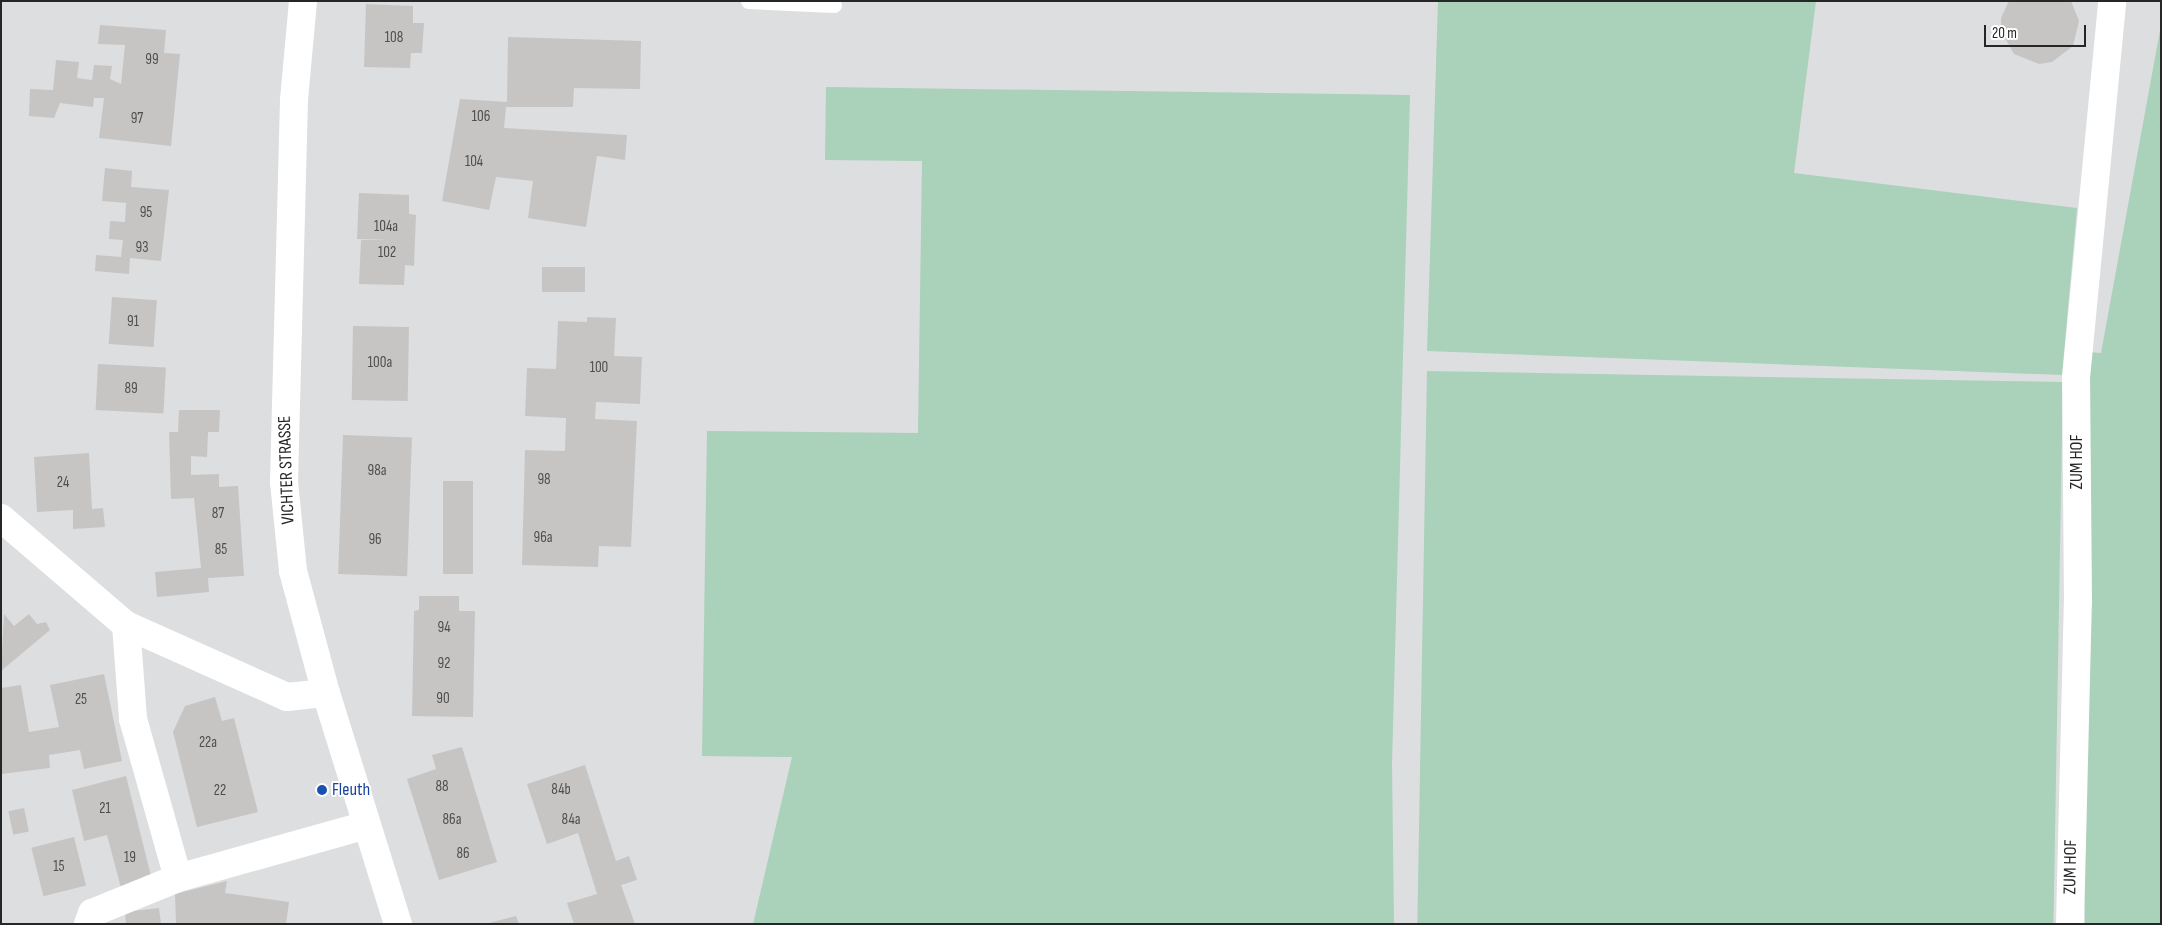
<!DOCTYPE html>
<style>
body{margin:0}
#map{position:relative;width:2162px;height:925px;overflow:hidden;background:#dcdee0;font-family:"Sofia Sans Condensed",sans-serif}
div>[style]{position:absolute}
.green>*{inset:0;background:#aad1b9;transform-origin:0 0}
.building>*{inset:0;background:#c7c5c3;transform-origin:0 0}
.lane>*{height:15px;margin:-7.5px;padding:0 7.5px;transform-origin:7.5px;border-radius:7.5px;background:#fff}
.street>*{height:28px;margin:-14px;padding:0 14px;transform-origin:14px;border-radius:14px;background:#fff}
.dots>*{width:14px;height:14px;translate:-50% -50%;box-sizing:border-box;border:2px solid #fff;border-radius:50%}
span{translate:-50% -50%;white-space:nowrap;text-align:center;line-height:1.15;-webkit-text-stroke:4px #fff;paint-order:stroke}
.number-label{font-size:15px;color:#4e4e4d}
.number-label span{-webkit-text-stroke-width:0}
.street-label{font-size:18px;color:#252626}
.transit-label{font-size:18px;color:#164399}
.left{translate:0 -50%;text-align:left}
.frame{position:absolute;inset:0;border:2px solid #252626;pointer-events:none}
.scale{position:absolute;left:1984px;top:25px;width:102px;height:22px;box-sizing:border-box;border:2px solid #252626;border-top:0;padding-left:6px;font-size:15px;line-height:18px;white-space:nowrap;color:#252626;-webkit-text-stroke:4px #fff;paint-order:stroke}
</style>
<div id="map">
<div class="green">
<i style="clip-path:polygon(1438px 1px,1816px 1px,1794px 173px,2077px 208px,2062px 375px,1427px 351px)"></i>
<i style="clip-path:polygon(2161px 25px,2161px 924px,2085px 924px,2081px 771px,2087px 352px,2101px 353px)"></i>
<i style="clip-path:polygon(826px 87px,1410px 95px,1392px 764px,1394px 924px,753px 924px,792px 757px,702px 756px,707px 431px,918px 433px,922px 161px,825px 160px)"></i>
<i style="left:1427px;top:371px;width:636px;height:553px;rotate:1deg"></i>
</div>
<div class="building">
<i style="clip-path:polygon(2009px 1px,2071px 1px,2079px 21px,2073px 46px,2052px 62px,2039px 64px,2014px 54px,2001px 31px,2001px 18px)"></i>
<i style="clip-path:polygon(366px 4px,413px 6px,413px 23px,424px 23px,422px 53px,411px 53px,410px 68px,364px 67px)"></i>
<i style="clip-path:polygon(100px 25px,166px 30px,164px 53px,180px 54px,171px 146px,99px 138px,104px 98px,94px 98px,93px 107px,60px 103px,54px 118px,29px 116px,30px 89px,53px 90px,56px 60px,79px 62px,77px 78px,92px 80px,94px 65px,112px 66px,110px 79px,121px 84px,125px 45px,98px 44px)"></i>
<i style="clip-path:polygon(508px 37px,641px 41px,640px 89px,574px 88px,573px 107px,506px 107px,504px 128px,627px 135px,625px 160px,597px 156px,586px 227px,528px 218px,533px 181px,496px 177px,489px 210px,442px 201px,460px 99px,507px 102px)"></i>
<i style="clip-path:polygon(105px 168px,132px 171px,131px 187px,169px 190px,161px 261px,130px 258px,129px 274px,95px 271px,96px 255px,121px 257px,123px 240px,109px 239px,110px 221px,125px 222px,126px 203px,102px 201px)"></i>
<i style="clip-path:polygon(359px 193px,409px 195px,409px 214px,416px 215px,414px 266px,405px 265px,404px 285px,359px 284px,361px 240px,390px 240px,357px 239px)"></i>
<i style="left:542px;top:267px;width:43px;height:25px"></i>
<i style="left:112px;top:297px;width:45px;height:47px;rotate:4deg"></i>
<i style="clip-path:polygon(587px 317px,616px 318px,614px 356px,642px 357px,640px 404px,596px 402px,595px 419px,637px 421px,631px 547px,599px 546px,598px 567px,522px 565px,525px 450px,565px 451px,566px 418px,525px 416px,527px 368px,556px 369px,558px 321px,587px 322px)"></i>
<i style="left:353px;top:326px;width:56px;height:74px;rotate:1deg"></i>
<i style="left:98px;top:364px;width:68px;height:46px;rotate:3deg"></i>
<i style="clip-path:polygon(179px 410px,220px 410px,219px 432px,208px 432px,207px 457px,191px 456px,191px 475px,219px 474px,219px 487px,238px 486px,244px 576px,208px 578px,209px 592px,157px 597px,155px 572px,201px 568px,194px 498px,171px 499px,169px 432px,178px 432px)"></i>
<i style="left:343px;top:435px;width:69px;height:139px;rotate:2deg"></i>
<i style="clip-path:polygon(89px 453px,92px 509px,103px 508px,105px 527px,73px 529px,73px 510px,37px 512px,34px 457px)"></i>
<i style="left:443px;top:481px;width:30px;height:93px"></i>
<i style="clip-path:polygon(419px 596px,459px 596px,459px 611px,475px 611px,473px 717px,412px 716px,414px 611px,419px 610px)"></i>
<i style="clip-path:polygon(4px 614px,14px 626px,29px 614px,37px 624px,46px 622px,50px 630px,1px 671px)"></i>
<i style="clip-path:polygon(104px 674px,122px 761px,84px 769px,80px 750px,49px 755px,50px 768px,1px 774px,1px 688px,21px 685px,29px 732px,59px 727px,50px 685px)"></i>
<i style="clip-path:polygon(215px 697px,222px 721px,234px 718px,258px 812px,197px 827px,173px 732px,185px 706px)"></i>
<i style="clip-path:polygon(462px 747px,497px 862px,439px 880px,407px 779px,436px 769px,432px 755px)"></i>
<i style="clip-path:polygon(585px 765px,616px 861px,629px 856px,637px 880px,621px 885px,635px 924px,574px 924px,567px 903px,597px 894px,578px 833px,547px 844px,527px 784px)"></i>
<i style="clip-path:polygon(126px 776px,152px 880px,121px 888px,107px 835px,84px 841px,72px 790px)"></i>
<i style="left:24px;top:808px;width:24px;height:16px;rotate:78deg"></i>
<i style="left:74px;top:837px;width:50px;height:44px;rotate:76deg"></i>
<i style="clip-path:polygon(227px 881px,225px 893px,289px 902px,286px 924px,176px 924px,175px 894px)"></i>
<i style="clip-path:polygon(159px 908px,161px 924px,126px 924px,125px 912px)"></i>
<i style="clip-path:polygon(516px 916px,519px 924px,489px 924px,489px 923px)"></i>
</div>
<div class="lane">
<i style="left:748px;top:1px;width:86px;rotate:2.7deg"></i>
</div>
<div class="street">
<i style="left:303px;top:1px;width:99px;rotate:95.2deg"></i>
<i style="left:294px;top:100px;width:382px;rotate:91.5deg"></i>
<i style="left:284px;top:482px;width:89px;rotate:84.2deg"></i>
<i style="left:293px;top:571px;width:126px;rotate:74.9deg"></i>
<i style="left:326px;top:693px;width:242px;rotate:72.7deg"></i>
<i style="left:1px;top:518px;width:165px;rotate:40.6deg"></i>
<i style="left:126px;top:625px;width:94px;rotate:85.7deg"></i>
<i style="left:133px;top:719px;width:165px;rotate:74.2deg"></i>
<i style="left:126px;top:625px;width:176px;rotate:24.1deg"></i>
<i style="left:287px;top:697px;width:39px;rotate:-6deg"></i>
<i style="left:88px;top:924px;width:12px;rotate:-70deg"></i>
<i style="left:92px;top:913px;width:93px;rotate:-22.1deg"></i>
<i style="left:178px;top:878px;width:196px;rotate:-15.7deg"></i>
<i style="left:2070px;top:924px;width:322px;rotate:-88.6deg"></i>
<i style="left:2078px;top:602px;width:224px;rotate:-90.5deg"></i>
<i style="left:2076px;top:378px;width:379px;rotate:-84.5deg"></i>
</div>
<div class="dots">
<i style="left:322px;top:790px;background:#1a4fb4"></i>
</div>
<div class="number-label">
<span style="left:394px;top:38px">108</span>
<span style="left:152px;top:60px">99</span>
<span style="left:481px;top:117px">106</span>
<span style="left:137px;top:119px">97</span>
<span style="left:474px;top:162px">104</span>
<span style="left:146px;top:213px">95</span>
<span style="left:386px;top:227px">104a</span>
<span style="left:142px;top:248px">93</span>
<span style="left:387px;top:253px">102</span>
<span style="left:133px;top:322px">91</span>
<span style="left:380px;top:363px">100a</span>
<span style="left:599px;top:368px">100</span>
<span style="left:131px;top:389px">89</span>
<span style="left:377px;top:471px">98a</span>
<span style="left:544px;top:480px">98</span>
<span style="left:63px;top:483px">24</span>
<span style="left:218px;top:514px">87</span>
<span style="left:543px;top:538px">96a</span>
<span style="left:375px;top:540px">96</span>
<span style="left:221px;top:550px">85</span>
<span style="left:444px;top:628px">94</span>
<span style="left:444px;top:664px">92</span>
<span style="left:443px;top:699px">90</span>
<span style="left:81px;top:700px">25</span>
<span style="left:208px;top:743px">22a</span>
<span style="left:442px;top:787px">88</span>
<span style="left:561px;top:790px">84b</span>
<span style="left:220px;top:791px">22</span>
<span style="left:105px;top:809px">21</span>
<span style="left:452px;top:820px">86a</span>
<span style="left:571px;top:820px">84a</span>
<span style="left:463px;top:854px">86</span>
<span style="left:130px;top:858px">19</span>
<span style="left:59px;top:867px">15</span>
</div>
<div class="street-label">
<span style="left:2077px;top:462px;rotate:-90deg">ZUM HOF</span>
<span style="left:287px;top:470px;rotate:-92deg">VICHTER STRASSE</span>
<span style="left:2071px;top:867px;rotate:-89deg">ZUM HOF</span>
</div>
<div class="transit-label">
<span class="left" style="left:332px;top:790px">Fleuth</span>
</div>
<div class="frame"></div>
<div class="scale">20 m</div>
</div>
